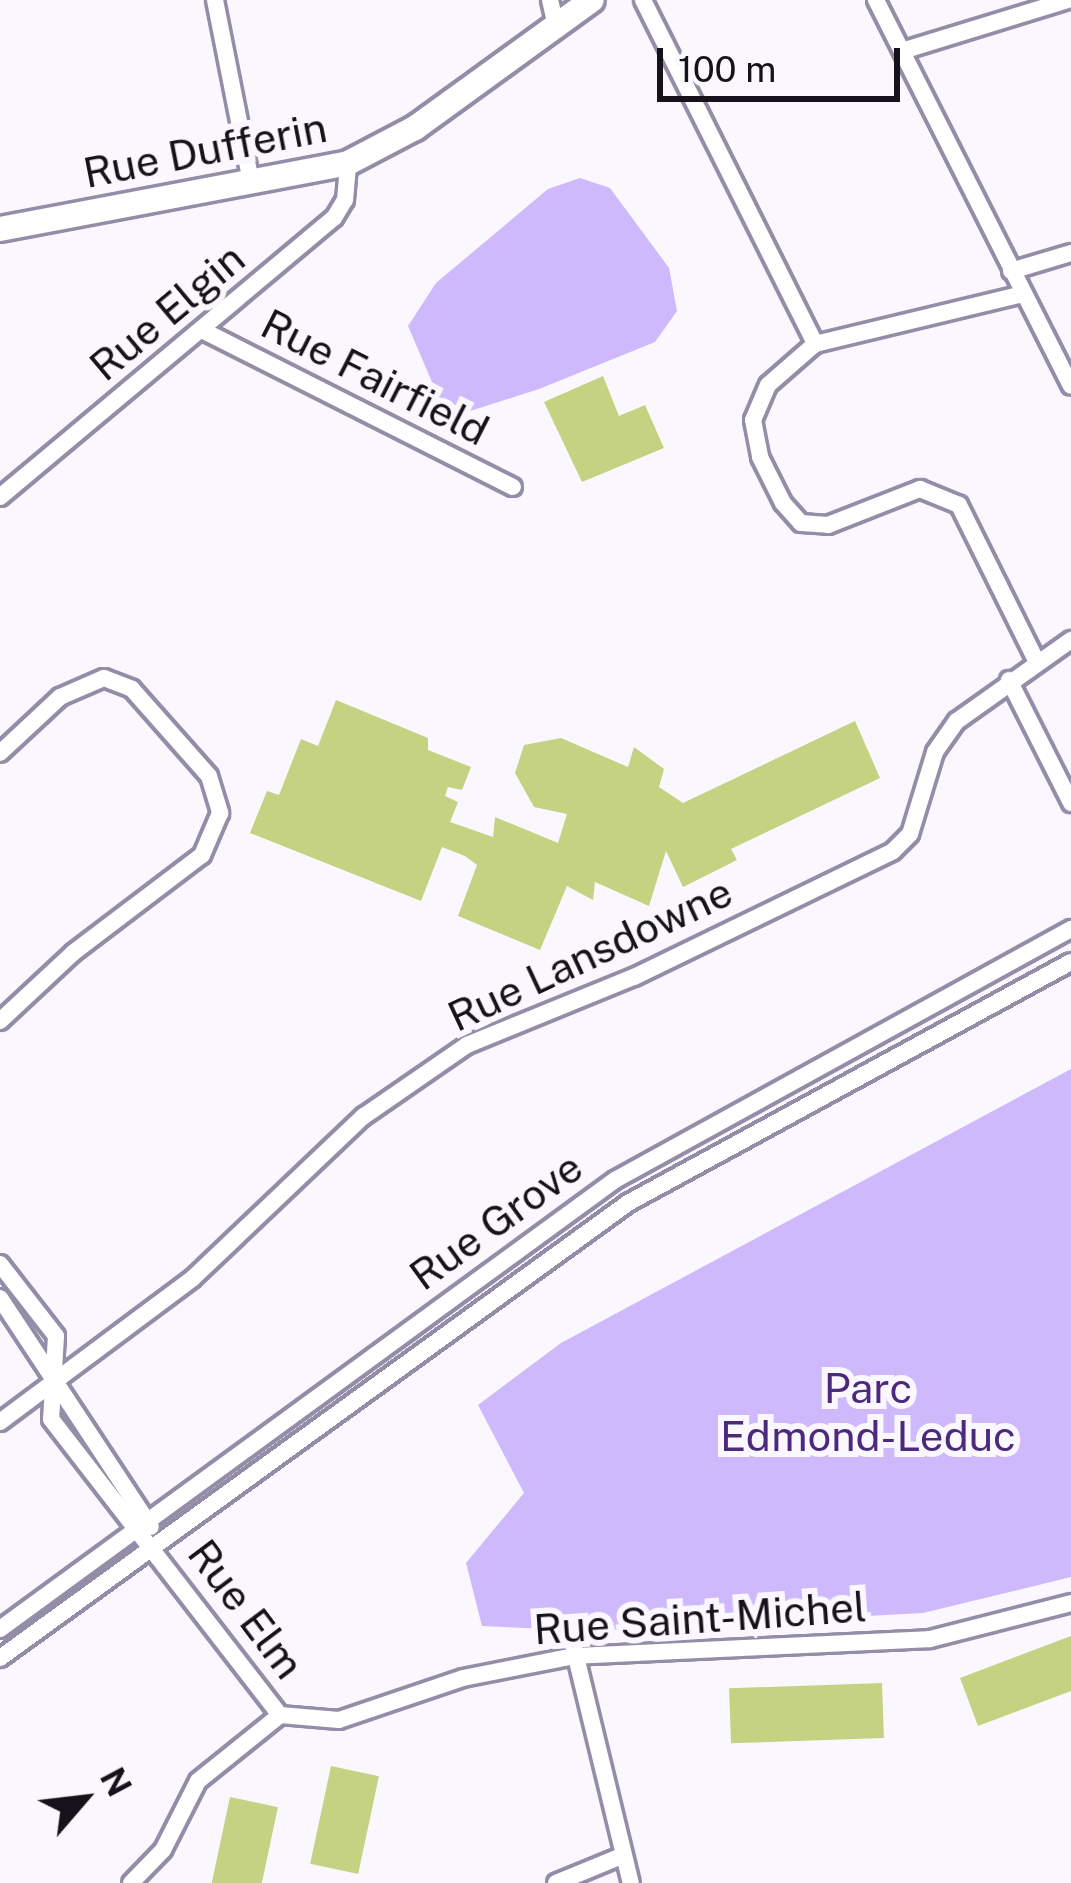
<!DOCTYPE html>
<style>
body{margin:0}
#map{position:relative;width:1071px;height:1883px;overflow:hidden;background:#faf8fe;font-family:"Public Sans",sans-serif}
div>[style]{position:absolute}
.green>*{inset:0;background:#cdb9fb}
.building>*{inset:0;background:#c4d282;transform-origin:0 0}
.roads{filter:drop-shadow(3px 0 #948da8) drop-shadow(-3px 0 #948da8) drop-shadow(0 3px #948da8) drop-shadow(0 -3px #948da8)}
.street>*{height:16px;margin:-8px;padding:0 8px;transform-origin:8px;border-radius:8px;background:#fff}
.secondary>*{height:24px;margin:-12px;padding:0 12px;transform-origin:12px;border-radius:12px;background:#fff}
span{translate:-50% -50%;white-space:nowrap;text-align:center;line-height:1.15;-webkit-text-stroke:12px #faf8fe;paint-order:stroke}
.street-label{font-size:42px;color:#15121c}
.park-label{font-size:42px;color:#4b297c}
.north{position:absolute;left:24px;top:1739px;width:120px;height:120px;-webkit-text-stroke:9px #faf8fe;paint-order:stroke;rotate:62deg;font-size:33px;font-weight:700;line-height:48px;text-align:center;color:#15121c}
.north::after{content:'';display:block;margin:auto;width:42px;height:54px;background:#15121c;clip-path:polygon(50% 0,100% 100%,50% 72%,0 100%)}
.scale{position:absolute;left:657px;top:48px;width:243px;height:54px;box-sizing:border-box;border:6px solid #15121c;border-top:0;padding-left:15px;font-size:36px;line-height:42px;white-space:nowrap;color:#15121c;-webkit-text-stroke:9px #faf8fe;paint-order:stroke}
</style>
<div id="map">
<div class="green">
<i style="clip-path:polygon(580px 178px,610px 188px,669px 268px,677px 311px,655px 342px,539px 389px,467px 412px,441px 403px,408px 326px,436px 283px,548px 189px)"></i>
<i style="clip-path:polygon(1071px 1069px,1071px 1577px,923px 1613px,593px 1631px,482px 1626px,466px 1563px,524px 1493px,478px 1405px,561px 1343px)"></i>
</div>
<div class="building">
<i style="clip-path:polygon(603px 376px,619px 416px,645px 405px,664px 448px,582px 482px,544px 402px)"></i>
<i style="clip-path:polygon(336px 700px,428px 738px,428px 750px,471px 767px,462px 790px,448px 787px,445px 796px,458px 802px,450px 822px,493px 837px,495px 817px,558px 843px,567px 814px,534px 807px,515px 773px,524px 745px,561px 738px,628px 767px,634px 747px,664px 769px,659px 787px,683px 803px,855px 721px,880px 778px,731px 849px,737px 860px,683px 887px,666px 851px,649px 906px,595px 882px,593px 900px,567px 886px,540px 950px,458px 916px,477px 865px,465px 856px,442px 847px,421px 901px,250px 833px,267px 791px,279px 795px,301px 739px,318px 746px)"></i>
<i style="clip-path:polygon(1071px 1636px,1071px 1691px,978px 1726px,960px 1678px)"></i>
<i style="left:882px;top:1683px;width:55px;height:153px;rotate:88deg"></i>
<i style="left:331px;top:1766px;width:49px;height:100px;rotate:12deg"></i>
<i style="left:230px;top:1797px;width:49px;height:88px;rotate:12deg"></i>
</div>
<div class="roads">
<div class="street">
<i style="left:215px;top:0;width:185px;rotate:78.8deg"></i>
<i style="left:550px;top:0;width:27px;rotate:77deg"></i>
<i style="left:643px;top:0;width:385px;rotate:63.4deg"></i>
<i style="left:815px;top:344px;width:214px;rotate:-13.5deg"></i>
<i style="left:876px;top:0;width:432px;rotate:63.2deg"></i>
<i style="left:902px;top:51px;width:174px;rotate:-17.1deg"></i>
<i style="left:1011px;top:271px;width:63px;rotate:-16.7deg"></i>
<i style="left:204px;top:331px;width:346px;rotate:26.8deg"></i>
<i style="left:815px;top:344px;width:62px;rotate:138.9deg"></i>
<i style="left:768px;top:385px;width:38px;rotate:113deg"></i>
<i style="left:753px;top:420px;width:38px;rotate:79deg"></i>
<i style="left:760px;top:457px;width:51px;rotate:63.4deg"></i>
<i style="left:783px;top:503px;width:27px;rotate:48deg"></i>
<i style="left:801px;top:523px;width:27px;rotate:4deg"></i>
<i style="left:828px;top:525px;width:99px;rotate:-21.4deg"></i>
<i style="left:920px;top:489px;width:42px;rotate:22.3deg"></i>
<i style="left:959px;top:505px;width:171px;rotate:63.6deg"></i>
<i style="left:0;top:497px;width:435px;rotate:-39.9deg"></i>
<i style="left:334px;top:218px;width:21px;rotate:-59deg"></i>
<i style="left:345px;top:200px;width:37px;rotate:-85deg"></i>
<i style="left:1009px;top:680px;width:138px;rotate:63.2deg"></i>
<i style="left:0;top:753px;width:82px;rotate:-43deg"></i>
<i style="left:60px;top:697px;width:48px;rotate:-23.4deg"></i>
<i style="left:104px;top:678px;width:30px;rotate:21deg"></i>
<i style="left:132px;top:689px;width:116px;rotate:48.5deg"></i>
<i style="left:209px;top:776px;width:39px;rotate:73deg"></i>
<i style="left:220px;top:813px;width:46px;rotate:113.2deg"></i>
<i style="left:202px;top:855px;width:162px;rotate:142.8deg"></i>
<i style="left:73px;top:953px;width:100px;rotate:137deg"></i>
<i style="left:0;top:1264px;width:91px;rotate:52.1deg"></i>
<i style="left:56px;top:1336px;width:83px;rotate:93.4deg"></i>
<i style="left:51px;top:1419px;width:374px;rotate:52.3deg"></i>
<i style="left:0;top:1298px;width:274px;rotate:56.6deg"></i>
<i style="left:0;top:1422px;width:241px;rotate:-36.7deg"></i>
<i style="left:193px;top:1278px;width:236px;rotate:-43.5deg"></i>
<i style="left:364px;top:1116px;width:125px;rotate:-34.6deg"></i>
<i style="left:467px;top:1045px;width:180px;rotate:-22.2deg"></i>
<i style="left:634px;top:977px;width:288px;rotate:-25.9deg"></i>
<i style="left:893px;top:851px;width:24px;rotate:-45deg"></i>
<i style="left:910px;top:834px;width:86px;rotate:-73deg"></i>
<i style="left:935px;top:752px;width:38px;rotate:-55deg"></i>
<i style="left:957px;top:721px;width:140px;rotate:-35.4deg"></i>
<i style="left:0;top:1629px;width:761px;rotate:-36.13deg"></i>
<i style="left:615px;top:1180px;width:521px;rotate:-28.83deg"></i>
<i style="left:572px;top:1640px;width:250px;rotate:76.4deg"></i>
<i style="left:0;top:1658px;width:776px;rotate:-35.92deg"></i>
<i style="left:628px;top:1203px;width:504px;rotate:-28.55deg"></i>
<i style="left:131px;top:1883px;width:46px;rotate:-45.9deg"></i>
<i style="left:163px;top:1850px;width:77px;rotate:-63.1deg"></i>
<i style="left:198px;top:1781px;width:105px;rotate:-38.8deg"></i>
<i style="left:280px;top:1715px;width:59px;rotate:4.8deg"></i>
<i style="left:339px;top:1720px;width:131px;rotate:-18.7deg"></i>
<i style="left:463px;top:1678px;width:113px;rotate:-11.2deg"></i>
<i style="left:574px;top:1656px;width:356px;rotate:-2.7deg"></i>
<i style="left:930px;top:1639px;width:146px;rotate:-14.3deg"></i>
<i style="left:556px;top:1883px;width:68px;rotate:-22.4deg"></i>
</div>
<div class="secondary">
<i style="left:0;top:229px;width:354px;rotate:-10.7deg"></i>
<i style="left:348px;top:163px;width:76px;rotate:-27.6deg"></i>
<i style="left:415px;top:128px;width:218px;rotate:-35.9deg"></i>
</div>
</div>
<div class="street-label">
<span style="left:205px;top:150px;rotate:-11deg">Rue Dufferin</span>
<span style="left:167px;top:312px;rotate:-40deg">Rue Elgin</span>
<span style="left:375px;top:377px;rotate:27deg">Rue Fairfield</span>
<span style="left:590px;top:954px;rotate:-25deg">Rue Lansdowne</span>
<span style="left:496px;top:1221px;rotate:-36deg">Rue Grove</span>
<span style="left:246px;top:1609px;rotate:53deg">Rue Elm</span>
<span style="left:700px;top:1618px;rotate:-4deg">Rue Saint-Michel</span>
</div>
<div class="park-label">
<span style="left:868px;top:1412px">Parc<br>Edmond-Leduc</span>
</div>
<div class="north">N</div>
<div class="scale">100 m</div>
</div>
